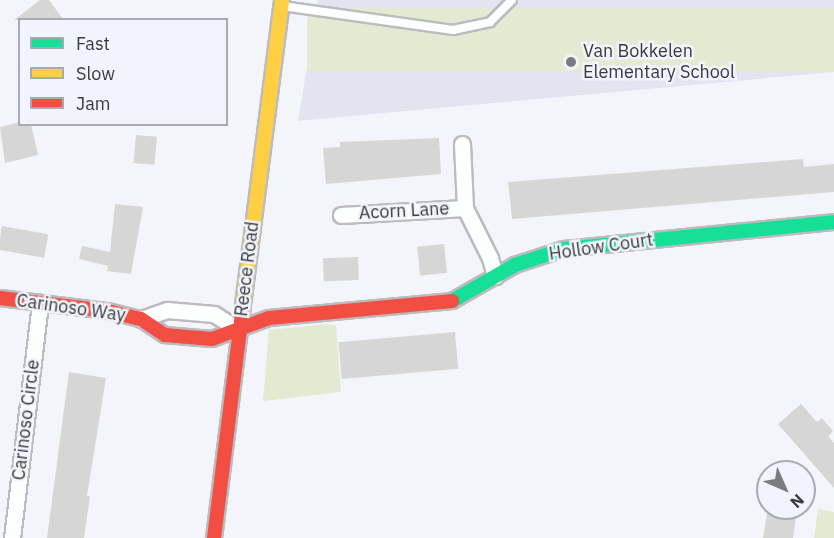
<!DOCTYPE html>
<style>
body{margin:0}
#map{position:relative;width:834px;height:538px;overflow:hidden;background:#f4f5fa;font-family:"IBM Plex Sans",sans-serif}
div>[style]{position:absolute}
.built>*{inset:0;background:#e2e5f0}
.green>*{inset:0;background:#e2ebd2;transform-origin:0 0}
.building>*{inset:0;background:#d7d6d7;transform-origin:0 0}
.roads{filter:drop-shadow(2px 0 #bcbcc0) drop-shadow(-2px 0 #bcbcc0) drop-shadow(0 2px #bcbcc0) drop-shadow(0 -2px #bcbcc0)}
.lane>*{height:8px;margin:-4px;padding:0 4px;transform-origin:4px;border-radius:4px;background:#fdfefe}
.street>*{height:15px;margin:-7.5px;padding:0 7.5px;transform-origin:7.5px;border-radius:7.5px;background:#fdfefe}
.fast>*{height:14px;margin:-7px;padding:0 7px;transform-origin:7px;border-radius:7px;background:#16e098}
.slow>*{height:14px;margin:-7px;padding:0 7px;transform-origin:7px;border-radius:7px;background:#ffcf43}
.jam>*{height:14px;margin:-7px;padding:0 7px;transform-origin:7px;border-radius:7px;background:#f24e42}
.dots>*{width:16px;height:16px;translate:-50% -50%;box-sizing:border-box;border:3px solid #f1f4fd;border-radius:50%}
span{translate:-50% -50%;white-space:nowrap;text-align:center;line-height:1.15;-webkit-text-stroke:5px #f1f4fd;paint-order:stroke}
.poi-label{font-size:18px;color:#393a3d}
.left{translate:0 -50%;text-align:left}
.street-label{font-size:18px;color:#393a3d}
.legend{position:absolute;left:18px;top:18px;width:210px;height:108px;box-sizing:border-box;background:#f1f4fd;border:2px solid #a7aab0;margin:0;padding:8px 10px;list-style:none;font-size:18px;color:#393a3d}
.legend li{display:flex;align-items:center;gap:12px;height:30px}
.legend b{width:30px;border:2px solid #a7aab0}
.north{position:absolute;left:756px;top:460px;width:60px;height:60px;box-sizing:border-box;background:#f1f4fd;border:2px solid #a7aab0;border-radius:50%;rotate:135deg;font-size:16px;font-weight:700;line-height:24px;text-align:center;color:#393a3d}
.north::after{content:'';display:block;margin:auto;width:21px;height:27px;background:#7a7b7f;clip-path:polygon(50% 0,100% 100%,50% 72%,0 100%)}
</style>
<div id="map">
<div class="built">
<i style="clip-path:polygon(318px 0,834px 0,834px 72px,298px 121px)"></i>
</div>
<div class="green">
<i style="left:834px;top:8px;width:64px;height:527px;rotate:90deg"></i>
<i style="clip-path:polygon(328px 324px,336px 326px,341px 392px,263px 401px,269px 330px)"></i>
<i style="clip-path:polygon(818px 509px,834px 512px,834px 538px,814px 538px)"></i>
</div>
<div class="building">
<i style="clip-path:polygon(40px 0,49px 0,64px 20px,14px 20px)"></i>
<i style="clip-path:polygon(20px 122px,31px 124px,38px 155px,5px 163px,0 127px)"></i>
<i style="left:136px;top:135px;width:21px;height:28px;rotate:5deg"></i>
<i style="clip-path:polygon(439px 138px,441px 174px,326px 184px,323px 148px,340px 147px,340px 142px)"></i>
<i style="clip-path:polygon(803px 159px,804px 167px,834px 164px,834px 192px,512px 219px,508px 182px)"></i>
<i style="clip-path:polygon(115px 204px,143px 207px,131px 274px,107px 271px,108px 266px,79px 259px,82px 246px,110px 252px)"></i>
<i style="left:2px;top:226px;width:47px;height:24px;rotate:10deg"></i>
<i style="left:444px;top:244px;width:29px;height:27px;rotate:84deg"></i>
<i style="left:358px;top:257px;width:23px;height:35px;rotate:88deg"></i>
<i style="left:455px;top:332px;width:37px;height:117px;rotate:85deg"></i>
<i style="clip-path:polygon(69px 372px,106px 378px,87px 496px,90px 496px,84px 538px,47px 538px)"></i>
<i style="clip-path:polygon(801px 404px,817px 422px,822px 418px,833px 431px,828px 436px,834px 443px,834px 488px,778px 424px)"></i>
<i style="clip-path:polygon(768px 508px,791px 508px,790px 516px,796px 517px,793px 538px,763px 538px)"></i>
</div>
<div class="roads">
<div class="lane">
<i style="left:282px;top:6px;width:173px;rotate:8deg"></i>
<i style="left:453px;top:30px;width:38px;rotate:-12deg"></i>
<i style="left:490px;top:22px;width:31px;rotate:-45deg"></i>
</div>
<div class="street">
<i style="left:462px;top:144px;width:64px;rotate:87.3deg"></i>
<i style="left:341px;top:215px;width:124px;rotate:-3.2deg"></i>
<i style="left:465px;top:208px;width:56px;rotate:63.4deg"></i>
<i style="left:490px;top:258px;width:19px;rotate:74deg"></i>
<i style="left:141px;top:319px;width:28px;rotate:-19deg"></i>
<i style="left:167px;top:310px;width:47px;rotate:4.9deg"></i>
<i style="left:214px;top:314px;width:30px;rotate:33deg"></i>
<i style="left:12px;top:538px;width:237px;rotate:-83.2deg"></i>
</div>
<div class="fast">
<i style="left:452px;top:301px;width:73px;rotate:-29.7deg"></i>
<i style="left:515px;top:265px;width:52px;rotate:-18.1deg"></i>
<i style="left:564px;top:249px;width:271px;rotate:-5.7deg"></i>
</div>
<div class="slow">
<i style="left:242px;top:313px;width:316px;rotate:-82.7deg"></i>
</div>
<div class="jam">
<i style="left:0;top:298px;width:109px;rotate:6.9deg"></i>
<i style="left:108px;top:311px;width:34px;rotate:14deg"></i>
<i style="left:141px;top:319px;width:29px;rotate:34deg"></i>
<i style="left:165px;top:335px;width:47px;rotate:4.9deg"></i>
<i style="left:212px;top:339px;width:61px;rotate:-20.2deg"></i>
<i style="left:269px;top:318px;width:184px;rotate:-5.3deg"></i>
<i style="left:214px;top:538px;width:227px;rotate:-82.9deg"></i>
</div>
</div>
<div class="dots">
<i style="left:571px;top:62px;background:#7a7b7f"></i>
</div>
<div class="poi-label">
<span class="left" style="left:583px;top:62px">Van Bokkelen<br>Elementary School</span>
</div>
<div class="street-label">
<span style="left:404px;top:211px;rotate:-3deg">Acorn Lane</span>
<span style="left:601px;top:247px;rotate:-8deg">Hollow Court</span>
<span style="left:247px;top:269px;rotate:-83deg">Reece Road</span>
<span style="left:71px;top:308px;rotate:8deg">Carinoso Way</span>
<span style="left:26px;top:420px;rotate:-83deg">Carinoso Circle</span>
</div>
<ul class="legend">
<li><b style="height:8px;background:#16e098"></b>Fast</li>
<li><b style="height:8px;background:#ffcf43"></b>Slow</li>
<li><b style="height:8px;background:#f24e42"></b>Jam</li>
</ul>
<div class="north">N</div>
</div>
